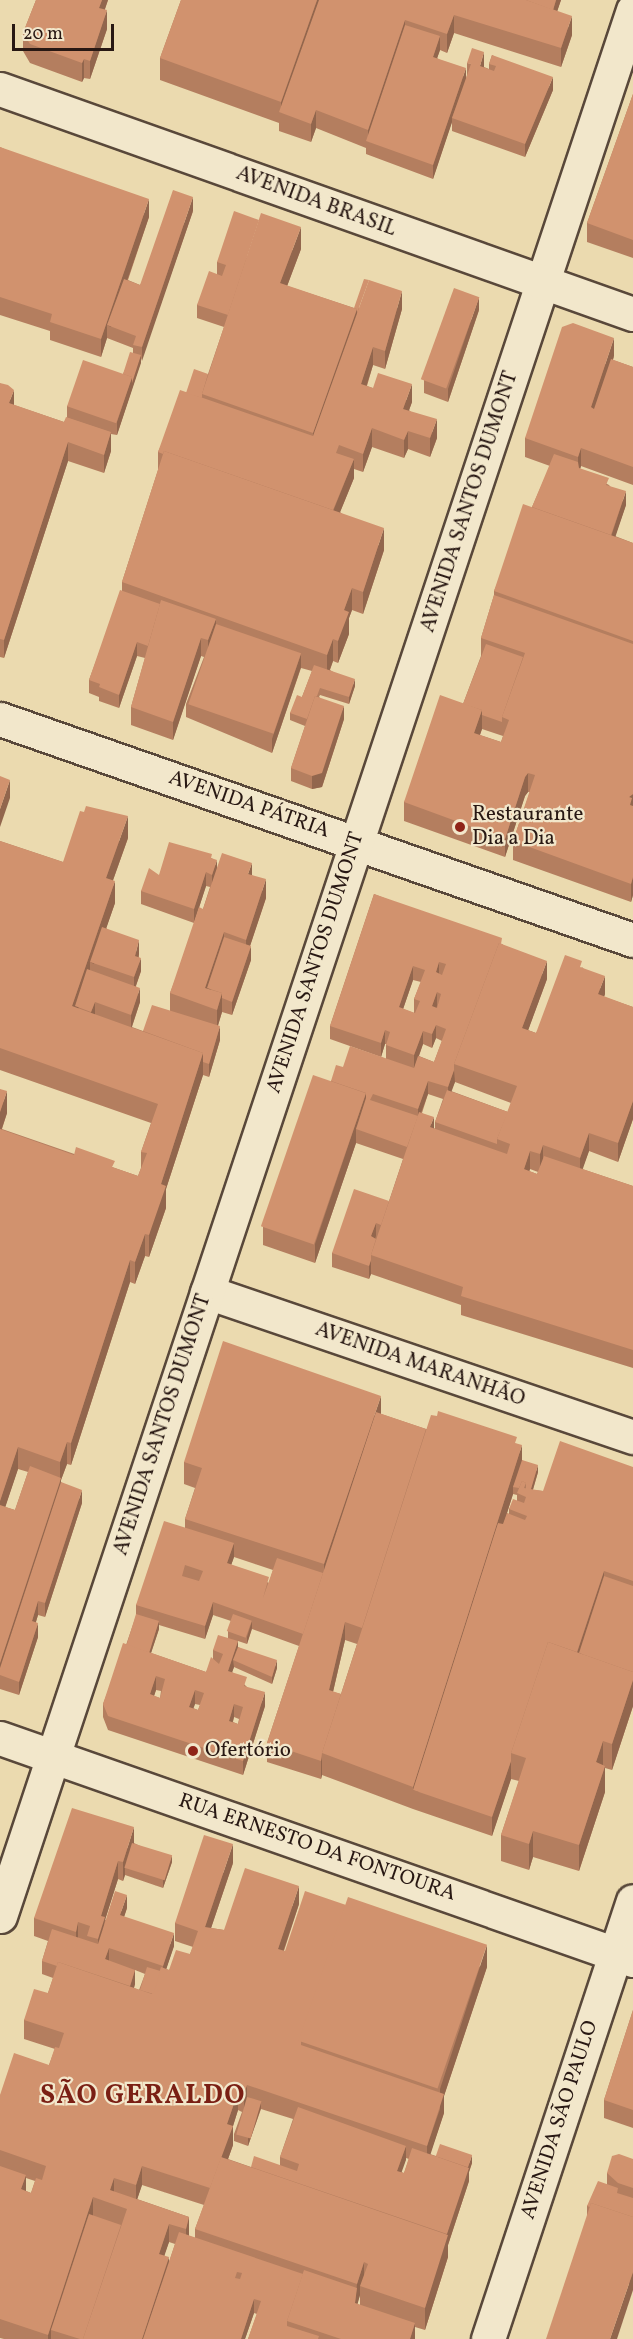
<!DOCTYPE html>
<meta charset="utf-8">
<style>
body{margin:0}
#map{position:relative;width:633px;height:2339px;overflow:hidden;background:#ebdaaf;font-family:Vollkorn,serif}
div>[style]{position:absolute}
.roads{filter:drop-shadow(2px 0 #59483a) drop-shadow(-2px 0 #59483a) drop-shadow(0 2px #59483a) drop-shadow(0 -2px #59483a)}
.street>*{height:33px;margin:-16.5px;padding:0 16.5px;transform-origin:16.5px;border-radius:16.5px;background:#f2e7cb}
.secondary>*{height:33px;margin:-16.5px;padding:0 16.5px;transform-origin:16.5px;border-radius:16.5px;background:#f2e7cb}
.wall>*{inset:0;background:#b47e5f}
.shaded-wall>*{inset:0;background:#92664d}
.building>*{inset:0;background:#d1926e;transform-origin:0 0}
.dots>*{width:16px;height:16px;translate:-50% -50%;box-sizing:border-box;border:3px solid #f2e7cb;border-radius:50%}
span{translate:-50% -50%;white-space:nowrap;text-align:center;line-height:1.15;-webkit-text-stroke:4.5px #f2e7cb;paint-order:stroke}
.street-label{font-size:21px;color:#281813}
.poi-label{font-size:21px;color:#281813}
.left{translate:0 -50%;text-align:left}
.district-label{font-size:27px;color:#7a1f14;font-weight:700;letter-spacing:1.5px}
.scale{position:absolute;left:12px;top:24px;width:102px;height:27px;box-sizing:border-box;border:3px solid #281813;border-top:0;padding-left:8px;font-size:18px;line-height:21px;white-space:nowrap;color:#281813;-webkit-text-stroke:4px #f2e7cb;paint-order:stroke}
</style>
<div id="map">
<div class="roads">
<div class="street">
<i style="left:0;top:719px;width:670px;rotate:19.25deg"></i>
<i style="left:207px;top:1292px;width:450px;rotate:18.8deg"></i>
<i style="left:0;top:1738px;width:671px;rotate:19.33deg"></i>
<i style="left:0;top:1916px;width:2008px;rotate:-71.63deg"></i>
<i style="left:488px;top:2339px;width:461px;rotate:-71.7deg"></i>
</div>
<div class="secondary">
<i style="left:0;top:89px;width:672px;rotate:19.57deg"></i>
</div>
</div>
<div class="wall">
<i style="clip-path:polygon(36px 0,108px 0,105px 9px,107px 29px,90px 79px,84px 78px,82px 82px,30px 63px,23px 51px,23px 33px)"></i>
<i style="clip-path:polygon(181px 0,561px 0,557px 11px,572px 35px,561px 67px,454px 33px,447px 53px,440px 50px,437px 58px,466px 79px,467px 75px,467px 63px,484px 66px,484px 67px,489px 69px,489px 64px,492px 55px,553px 90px,525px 157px,452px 131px,452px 122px,433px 179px,366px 154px,366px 148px,316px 128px,311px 142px,279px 131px,279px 123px,160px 80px,160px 58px)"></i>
<i style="clip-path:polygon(633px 94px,633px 258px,587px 242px,587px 223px)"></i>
<i style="clip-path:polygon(0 147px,149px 217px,128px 280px,140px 285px,193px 211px,141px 361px,117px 435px,111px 434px,111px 451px,104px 473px,68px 461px,4px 658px,0 657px,0 383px,14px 405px,64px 422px,67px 417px,67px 406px,123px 374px,133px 353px,133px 348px,107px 338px,101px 357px,50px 340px,50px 331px,0 315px)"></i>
<i style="clip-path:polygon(301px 249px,287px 286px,354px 308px,402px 309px,385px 369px,373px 365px,367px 386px,412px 402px,409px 410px,437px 438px,430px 457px,408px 449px,404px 458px,372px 447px,363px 472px,354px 469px,354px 478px,340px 512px,384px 550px,363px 614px,352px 610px,349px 618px,349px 634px,338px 663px,333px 661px,330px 670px,355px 686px,349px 704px,320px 695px,319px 697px,344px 719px,322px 787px,312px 789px,291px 781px,291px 768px,305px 726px,290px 720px,290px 713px,302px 697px,312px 671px,301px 668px,272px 753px,186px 717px,186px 704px,204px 657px,201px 656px,173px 740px,131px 725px,131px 707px,145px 658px,137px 656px,119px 708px,99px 701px,99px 697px,89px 693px,89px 680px,122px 591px,122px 582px,158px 470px,158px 452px,186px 393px,208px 374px,224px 327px,197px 318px,197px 305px,217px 274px,217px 262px)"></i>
<i style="clip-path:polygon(479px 310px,448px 402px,424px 393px,424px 380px)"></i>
<i style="clip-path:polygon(evenodd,614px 356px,613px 360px,633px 367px,633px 485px,581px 466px,580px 469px,609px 485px,626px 505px,615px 536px,633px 543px,633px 895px,631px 902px,513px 860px,513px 841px,530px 792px,528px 792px,525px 796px,505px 857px,404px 821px,404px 802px,463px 704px,481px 656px,481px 638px,494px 595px,494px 591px,532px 507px,550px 466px,525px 457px,525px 438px,614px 356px,482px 729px,503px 736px,501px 742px,480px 735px,482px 729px)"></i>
<i style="clip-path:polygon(evenodd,128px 838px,113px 880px,115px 903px,106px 928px,139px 954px,139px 957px,141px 971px,136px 986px,140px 1002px,132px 1027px,143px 1031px,170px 1011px,170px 993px,203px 909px,210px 887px,206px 886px,194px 923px,141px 904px,141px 891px,159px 875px,212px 858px,217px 868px,252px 875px,266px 898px,250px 946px,251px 960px,232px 1015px,222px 1012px,218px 1026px,220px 1040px,209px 1077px,203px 1075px,166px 1189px,166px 1208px,149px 1257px,145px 1256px,135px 1284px,130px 1282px,71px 1465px,67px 1464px,61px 1480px,61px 1482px,82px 1503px,45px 1617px,38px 1615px,36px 1622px,38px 1637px,19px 1695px,0 1689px,0 1089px,7px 1113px,2px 1129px,138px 1176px,141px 1168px,141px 1152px,151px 1123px,0 1070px,0 841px,63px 862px,128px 838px,18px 1469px,28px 1472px,15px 1510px,5px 1507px,18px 1469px)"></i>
<i style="clip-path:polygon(evenodd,374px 894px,502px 944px,547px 979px,528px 1030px,536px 1033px,582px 967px,605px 994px,604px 997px,633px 1007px,633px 1119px,618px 1162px,589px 1151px,582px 1169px,633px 1186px,633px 1368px,461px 1315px,461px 1305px,371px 1274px,369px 1279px,332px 1267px,332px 1253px,389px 1201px,403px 1159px,356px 1143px,315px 1263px,263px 1245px,263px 1227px,331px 1081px,343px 1067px,381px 1057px,330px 1039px,330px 1026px,374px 894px,413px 980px,421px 982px,414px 999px,414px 1013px,403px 1009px,413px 980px,374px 894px,436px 1038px,442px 1041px,434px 1062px,419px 1056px,423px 1044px,432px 1048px,436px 1038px,374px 894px,385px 1044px,386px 1044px,386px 1059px,381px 1057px,385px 1044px,374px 894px,455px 1082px,511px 1103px,508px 1112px,451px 1091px,455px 1082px,374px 894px,428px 1094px,443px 1099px,435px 1122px,435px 1129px,422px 1113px,428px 1094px,374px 894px,530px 1169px,538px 1172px,537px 1174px,529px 1171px,530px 1169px)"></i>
<i style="clip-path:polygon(evenodd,381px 1414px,426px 1429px,517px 1444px,522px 1460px,538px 1472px,533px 1490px,543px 1491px,633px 1467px,633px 1706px,612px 1770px,605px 1768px,605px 1792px,579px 1871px,533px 1857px,529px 1870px,501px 1861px,501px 1835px,519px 1781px,511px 1779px,492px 1836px,413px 1809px,322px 1775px,321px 1779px,267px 1762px,267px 1743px,299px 1646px,252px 1629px,247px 1644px,238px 1641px,238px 1647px,277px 1668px,272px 1684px,234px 1667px,232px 1672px,247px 1687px,265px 1706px,243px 1775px,108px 1730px,103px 1717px,103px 1704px,126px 1645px,136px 1616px,136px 1605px,185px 1528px,185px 1519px,195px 1488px,184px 1484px,184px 1462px,381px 1414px,513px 1494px,517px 1495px,517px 1501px,509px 1509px,509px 1514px,507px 1513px,513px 1494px,381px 1414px,234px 1557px,273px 1570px,269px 1583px,231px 1565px,234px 1557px,381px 1414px,213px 1615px,231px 1621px,228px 1631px,228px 1638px,213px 1650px,213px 1659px,206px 1672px,151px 1653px,159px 1629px,159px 1625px,205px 1639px,213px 1615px,381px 1414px,345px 1640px,357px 1644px,341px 1694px,333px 1692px,345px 1640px,381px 1414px,156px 1690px,161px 1691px,160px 1698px,154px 1696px,156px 1690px,381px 1414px,195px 1704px,200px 1705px,198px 1710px,193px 1708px,195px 1704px,381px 1414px,234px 1717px,239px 1719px,238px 1724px,233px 1722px,234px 1717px)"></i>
<i style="clip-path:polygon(evenodd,134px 1843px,172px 1862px,163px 1888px,125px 1875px,123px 1881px,118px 1879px,105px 1920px,127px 1908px,124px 1917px,174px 1946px,166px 1969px,169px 1970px,190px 1954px,193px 1947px,175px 1941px,175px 1923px,233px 1863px,211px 1928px,224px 1930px,299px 1904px,284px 1951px,487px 1967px,444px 2096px,444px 2113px,430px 2154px,436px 2156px,472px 2163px,469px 2172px,469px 2181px,448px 2245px,448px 2257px,425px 2330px,415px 2327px,415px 2339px,248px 2339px,257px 2314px,254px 2313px,245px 2339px,4px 2339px,0 2338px,0 2095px,49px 2065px,55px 2049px,24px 2039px,24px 2020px,48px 1993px,53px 1978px,42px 1974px,42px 1961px,48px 1941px,34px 1936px,34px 1918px,134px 1843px,135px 1970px,145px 1974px,139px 1990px,134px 1988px,135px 1984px,135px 1970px,134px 1843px,261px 2109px,293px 2119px,280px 2157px,280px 2165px,251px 2167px,228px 2159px,233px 2145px,233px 2126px,238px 2110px,242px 2112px,234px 2134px,234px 2141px,248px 2146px,261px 2109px,134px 1843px,406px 2158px,409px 2159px,404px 2173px,401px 2172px,406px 2158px,134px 1843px,26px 2178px,35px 2181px,31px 2193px,26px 2191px,26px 2178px,134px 1843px,142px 2185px,204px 2205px,195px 2229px,195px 2238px,189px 2236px,189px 2217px,137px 2199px,142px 2185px,134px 1843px,169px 2242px,175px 2244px,169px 2262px,164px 2255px,169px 2242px,134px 1843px,360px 2295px,360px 2305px,357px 2304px,360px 2295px)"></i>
<i style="clip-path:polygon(633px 2010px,633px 2128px,604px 2118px,604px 2100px)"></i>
<i style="clip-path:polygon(633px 2159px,633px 2290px,587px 2216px,587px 2206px,607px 2184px,607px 2173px)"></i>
</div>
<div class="shaded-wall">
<i style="clip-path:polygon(102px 0,108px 0,99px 26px,99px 8px)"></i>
<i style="clip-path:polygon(317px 0,325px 0,281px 113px,281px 102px)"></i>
<i style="clip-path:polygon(556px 0,561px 0,552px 27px,552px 14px)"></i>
<i style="clip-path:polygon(107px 10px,107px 29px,90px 79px,90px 61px)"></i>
<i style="clip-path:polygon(454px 15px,454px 33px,447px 53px,447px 34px)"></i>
<i style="clip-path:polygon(572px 16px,572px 35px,561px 67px,561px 48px)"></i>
<i style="clip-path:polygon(405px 20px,405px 38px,368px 142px,368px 130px)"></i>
<i style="clip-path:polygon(440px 36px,440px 50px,433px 70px,433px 57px)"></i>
<i style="clip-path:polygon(484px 52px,484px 66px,480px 79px,480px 66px)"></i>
<i style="clip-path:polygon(84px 59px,84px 78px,82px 82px,82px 63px)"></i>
<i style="clip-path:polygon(466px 68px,466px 81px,452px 118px,452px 122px,433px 179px,433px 165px)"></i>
<i style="clip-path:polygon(553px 77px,553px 90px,525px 157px,525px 144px)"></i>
<i style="clip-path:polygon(316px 110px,316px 128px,311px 142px,311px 124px)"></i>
<i style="clip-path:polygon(193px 197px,193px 211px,142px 361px,142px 347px)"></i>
<i style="clip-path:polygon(149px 199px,149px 217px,111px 327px,107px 325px,107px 338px,101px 357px,101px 339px)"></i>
<i style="clip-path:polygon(301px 227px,301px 249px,280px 305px,280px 283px)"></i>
<i style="clip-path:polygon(402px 291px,402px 309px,385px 369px,385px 351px)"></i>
<i style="clip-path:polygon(479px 297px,479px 310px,448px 402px,448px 389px)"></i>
<i style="clip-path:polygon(357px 309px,357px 331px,313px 455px,313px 433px)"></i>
<i style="clip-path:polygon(614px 338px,614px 356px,591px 426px,591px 407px)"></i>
<i style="clip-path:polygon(373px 347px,373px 365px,361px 403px,361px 384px)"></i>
<i style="clip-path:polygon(141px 355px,141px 363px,117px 435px,117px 422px,132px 377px)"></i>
<i style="clip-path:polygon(412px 384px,412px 402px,403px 427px,403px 409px)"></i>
<i style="clip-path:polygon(14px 390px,14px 409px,9px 403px)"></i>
<i style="clip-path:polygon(437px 419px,437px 438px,430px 457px,430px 438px)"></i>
<i style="clip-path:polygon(372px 428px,372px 447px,363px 472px,363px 454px)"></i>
<i style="clip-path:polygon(408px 431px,408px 449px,404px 458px,404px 440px)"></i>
<i style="clip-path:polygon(111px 432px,111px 451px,104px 473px,104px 455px)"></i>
<i style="clip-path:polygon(68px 442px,68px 461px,4px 658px,4px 640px)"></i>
<i style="clip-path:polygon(581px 448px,581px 466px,578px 476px,578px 457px)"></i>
<i style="clip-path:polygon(354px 459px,354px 478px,332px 532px,332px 514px)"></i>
<i style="clip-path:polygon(626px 491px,626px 505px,609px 556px,609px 543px)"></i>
<i style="clip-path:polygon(384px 528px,384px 550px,363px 614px,363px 592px)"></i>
<i style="clip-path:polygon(352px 588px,352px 610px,349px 618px,349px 634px,338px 663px,338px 641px,344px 610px)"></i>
<i style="clip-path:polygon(216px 619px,216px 638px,208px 658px,208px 640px)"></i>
<i style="clip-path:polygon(201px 638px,201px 656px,173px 740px,173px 722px)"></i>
<i style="clip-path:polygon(333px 639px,333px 661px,327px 677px,327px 655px)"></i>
<i style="clip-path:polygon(137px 642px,137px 656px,119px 708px,119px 695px)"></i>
<i style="clip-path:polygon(301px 654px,301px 667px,272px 753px,272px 739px)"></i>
<i style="clip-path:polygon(355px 679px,355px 686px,349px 704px,349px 697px)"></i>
<i style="clip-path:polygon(344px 706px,344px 719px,322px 787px,312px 789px,312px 776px)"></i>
<i style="clip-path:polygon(482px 710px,482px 729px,474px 751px,474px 733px)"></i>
<i style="clip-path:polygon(528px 773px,528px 792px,525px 796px,505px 857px,505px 839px,525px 777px)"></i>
<i style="clip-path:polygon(10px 780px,10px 798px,0 827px,0 809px)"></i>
<i style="clip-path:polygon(633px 794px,633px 812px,632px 816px,629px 797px)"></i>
<i style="clip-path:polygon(128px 816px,128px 838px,106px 900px,106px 878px)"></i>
<i style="clip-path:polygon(217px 860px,217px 873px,212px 888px,212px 875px)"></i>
<i style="clip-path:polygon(252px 863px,252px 882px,248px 874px)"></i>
<i style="clip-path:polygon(206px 872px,206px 886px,194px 923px,194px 909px)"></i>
<i style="clip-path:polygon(633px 877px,633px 895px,631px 902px,631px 884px)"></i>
<i style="clip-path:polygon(266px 879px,266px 898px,246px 958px,246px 940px)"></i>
<i style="clip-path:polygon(115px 881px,115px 903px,94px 964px,90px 962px,90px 976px,76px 1015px,72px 1006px)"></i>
<i style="clip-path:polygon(224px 932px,224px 951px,209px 994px,205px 988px)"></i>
<i style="clip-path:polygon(139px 940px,139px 954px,135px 969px,135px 956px)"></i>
<i style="clip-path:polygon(251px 946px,251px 960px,232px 1015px,232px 1002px)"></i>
<i style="clip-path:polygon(141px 958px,141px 971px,134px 991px,134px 977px)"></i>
<i style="clip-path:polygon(547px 961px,547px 979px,522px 1047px,522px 1028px)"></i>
<i style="clip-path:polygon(439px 962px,439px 976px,436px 972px)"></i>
<i style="clip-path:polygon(413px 966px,413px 980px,399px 1021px,399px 1007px)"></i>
<i style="clip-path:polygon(605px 976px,605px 994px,598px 1013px,598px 994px)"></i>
<i style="clip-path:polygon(140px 988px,140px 1002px,131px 1029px,131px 1015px)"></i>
<i style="clip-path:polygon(437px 992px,437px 1006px,432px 1020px,432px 1006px)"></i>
<i style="clip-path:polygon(222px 993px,222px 1012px,217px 1028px,217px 1010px)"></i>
<i style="clip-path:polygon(95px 1002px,95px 1016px,88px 1020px)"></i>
<i style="clip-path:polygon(436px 1025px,436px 1038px,432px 1048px,432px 1034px)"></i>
<i style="clip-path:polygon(220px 1026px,220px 1040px,209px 1077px,209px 1064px)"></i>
<i style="clip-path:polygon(385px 1030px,385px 1044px,381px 1057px,381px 1043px)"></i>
<i style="clip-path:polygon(423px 1031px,423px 1044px,414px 1069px,414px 1055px)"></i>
<i style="clip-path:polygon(203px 1053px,203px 1075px,166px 1189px,166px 1208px,149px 1257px,149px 1235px,161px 1184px)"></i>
<i style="clip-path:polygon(454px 1070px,455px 1082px,448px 1101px,448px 1087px)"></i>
<i style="clip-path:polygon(428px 1081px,428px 1094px,418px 1121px,418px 1109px)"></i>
<i style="clip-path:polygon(7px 1091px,7px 1113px,0 1134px,0 1112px)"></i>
<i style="clip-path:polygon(366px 1093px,366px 1112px,356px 1129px,356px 1143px,315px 1263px,315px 1244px)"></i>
<i style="clip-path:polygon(633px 1101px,633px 1119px,618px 1162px,618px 1143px)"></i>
<i style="clip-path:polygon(434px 1117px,434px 1135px,430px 1127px)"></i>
<i style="clip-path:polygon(589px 1133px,589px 1151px,580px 1177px,580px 1158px)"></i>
<i style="clip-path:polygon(543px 1145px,543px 1163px,540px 1173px,540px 1154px)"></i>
<i style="clip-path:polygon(530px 1151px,530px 1169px,524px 1188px,524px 1169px)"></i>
<i style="clip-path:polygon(376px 1223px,376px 1236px,371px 1250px,371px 1236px)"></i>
<i style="clip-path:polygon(145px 1234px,145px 1256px,135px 1284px,135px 1262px)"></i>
<i style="clip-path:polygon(130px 1260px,130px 1282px,71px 1465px,71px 1443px)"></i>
<i style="clip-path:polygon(371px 1260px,371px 1274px,369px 1279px,369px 1266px)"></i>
<i style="clip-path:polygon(381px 1396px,381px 1418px,324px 1586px,324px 1564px)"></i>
<i style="clip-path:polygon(67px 1442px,67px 1464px,61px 1480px,61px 1496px,0 1675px,0 1663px,60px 1482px,60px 1462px)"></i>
<i style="clip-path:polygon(522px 1445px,522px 1467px,513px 1487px,513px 1494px,419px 1792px,413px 1790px,413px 1809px,413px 1787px)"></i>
<i style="clip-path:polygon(18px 1447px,18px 1469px,0 1523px,0 1501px)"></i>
<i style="clip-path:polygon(538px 1465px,538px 1472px,530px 1499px,530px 1492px)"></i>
<i style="clip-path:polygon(82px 1490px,82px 1503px,45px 1617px,45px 1603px)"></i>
<i style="clip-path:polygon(234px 1543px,234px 1557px,227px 1577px,227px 1563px)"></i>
<i style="clip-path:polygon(604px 1571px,604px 1590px,579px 1666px,575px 1659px)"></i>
<i style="clip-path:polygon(38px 1601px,38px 1615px,32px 1634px,32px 1621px)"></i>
<i style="clip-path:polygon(213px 1602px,213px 1615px,205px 1639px,205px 1626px)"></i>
<i style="clip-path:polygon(159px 1621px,159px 1629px,147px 1665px,147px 1658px)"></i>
<i style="clip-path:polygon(252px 1621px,252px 1628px,247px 1644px,247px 1637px)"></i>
<i style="clip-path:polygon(345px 1622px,345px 1640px,329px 1709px,329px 1690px)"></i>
<i style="clip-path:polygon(38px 1623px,38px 1637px,19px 1695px,19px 1682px)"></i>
<i style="clip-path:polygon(238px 1641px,238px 1655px,233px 1660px,234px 1667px,228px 1684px,228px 1671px)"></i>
<i style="clip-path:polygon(277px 1660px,277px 1668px,272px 1684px,272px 1677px)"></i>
<i style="clip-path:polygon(156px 1676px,156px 1690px,150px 1708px,150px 1694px)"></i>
<i style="clip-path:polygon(633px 1680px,633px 1706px,612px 1770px,612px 1744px)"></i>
<i style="clip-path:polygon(195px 1690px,195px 1704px,189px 1721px,189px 1707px)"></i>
<i style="clip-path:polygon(265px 1692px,265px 1706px,243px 1775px,243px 1761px)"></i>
<i style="clip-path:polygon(234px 1704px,234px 1717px,229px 1734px,229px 1721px)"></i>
<i style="clip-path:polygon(603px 1741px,603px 1767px,596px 1762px)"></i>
<i style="clip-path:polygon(322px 1756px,322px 1775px,321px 1779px,321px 1761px)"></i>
<i style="clip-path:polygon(511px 1761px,511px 1779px,492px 1836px,492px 1817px)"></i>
<i style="clip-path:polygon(605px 1766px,605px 1792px,579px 1871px,579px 1845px)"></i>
<i style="clip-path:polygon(134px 1827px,134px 1846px,125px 1868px,125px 1875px,123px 1881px,123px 1862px)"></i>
<i style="clip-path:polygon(533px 1831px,533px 1857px,529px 1870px,529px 1844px)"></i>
<i style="clip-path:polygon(233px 1844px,233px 1863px,205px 1946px,205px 1927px)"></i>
<i style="clip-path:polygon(172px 1855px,172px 1862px,163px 1888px,163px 1881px)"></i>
<i style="clip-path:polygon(118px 1861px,118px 1879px,105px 1920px,98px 1958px,98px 1939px,101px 1916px)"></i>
<i style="clip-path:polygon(299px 1886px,299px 1904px,278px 1967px,278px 1949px)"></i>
<i style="clip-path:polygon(127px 1895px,127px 1908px,120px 1929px,120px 1915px)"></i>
<i style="clip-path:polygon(78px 1922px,78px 1941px,76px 1950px,76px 1932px)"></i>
<i style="clip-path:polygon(174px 1933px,174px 1946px,152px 2012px,163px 1973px,163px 1966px)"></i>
<i style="clip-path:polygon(487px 1945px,487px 1967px,444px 2096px,444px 2113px,427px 2165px,427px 2146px,440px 2109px,440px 2089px)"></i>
<i style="clip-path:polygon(109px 1948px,109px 1962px,105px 1959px)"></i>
<i style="clip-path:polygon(135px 1970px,135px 1984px,129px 2004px,129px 1990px)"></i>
<i style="clip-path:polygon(247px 2085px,247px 2104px,244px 2112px,244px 2094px)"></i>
<i style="clip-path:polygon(238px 2092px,238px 2110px,233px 2126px,233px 2145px,211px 2207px,227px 2124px)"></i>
<i style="clip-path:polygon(261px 2101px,261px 2108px,248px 2146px,248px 2139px)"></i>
<i style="clip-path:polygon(406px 2146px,406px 2160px,397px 2185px,397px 2171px)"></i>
<i style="clip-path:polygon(472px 2155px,472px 2163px,469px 2172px,469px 2181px,448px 2245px,448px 2257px,425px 2330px,425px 2308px,444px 2242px)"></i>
<i style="clip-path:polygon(142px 2166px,142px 2185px,136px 2203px,136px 2185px)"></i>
<i style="clip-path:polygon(26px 2175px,26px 2193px,21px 2189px)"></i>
<i style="clip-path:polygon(114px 2178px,114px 2196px,110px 2190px)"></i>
<i style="clip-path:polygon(93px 2197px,93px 2216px,51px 2330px,51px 2339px,48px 2339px,48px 2335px)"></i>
<i style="clip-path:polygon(189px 2217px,189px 2236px,186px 2248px,186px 2229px)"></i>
<i style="clip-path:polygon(169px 2224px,169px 2242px,159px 2272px,159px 2254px)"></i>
<i style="clip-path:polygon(169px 2257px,169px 2275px,148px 2339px,142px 2339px)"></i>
<i style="clip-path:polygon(364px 2262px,364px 2284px,360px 2286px,360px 2295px,357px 2306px,355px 2303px,357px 2284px)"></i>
<i style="clip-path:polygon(633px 2272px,633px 2290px,617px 2339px,610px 2339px)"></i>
<i style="clip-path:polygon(254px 2299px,254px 2313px,245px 2339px,241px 2339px)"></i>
<i style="clip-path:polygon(415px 2323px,415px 2339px,410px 2339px)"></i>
</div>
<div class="building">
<i style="clip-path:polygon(36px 0,102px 0,99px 8px,107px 10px,90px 61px,84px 59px,82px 63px,30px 44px,23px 33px)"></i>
<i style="clip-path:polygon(181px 0,317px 0,281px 102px,160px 58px)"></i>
<i style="clip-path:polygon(319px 0,526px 0,572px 16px,561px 48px,454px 15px,447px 34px,405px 20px,368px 130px,316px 110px,311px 124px,279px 112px)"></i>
<i style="clip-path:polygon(526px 0,556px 0,553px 10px)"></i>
<i style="clip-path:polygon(405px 25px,440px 36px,433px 57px,466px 68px,433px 165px,366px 141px)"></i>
<i style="clip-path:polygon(472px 48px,484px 52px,480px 66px,494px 71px,496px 66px,489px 64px,492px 55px,553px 77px,525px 144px,452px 118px,471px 64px,467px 63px)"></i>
<i style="clip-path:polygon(633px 94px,633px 240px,587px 223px)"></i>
<i style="clip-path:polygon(0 147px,149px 199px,101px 339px,50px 322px,52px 314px,0 297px)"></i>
<i style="clip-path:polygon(173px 190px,193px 197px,142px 347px,133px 345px,136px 336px,107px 325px,124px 279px,140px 285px)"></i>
<i style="clip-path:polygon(234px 211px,259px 220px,228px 315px,197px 305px,209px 271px,222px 276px,226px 265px,217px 262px)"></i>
<i style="clip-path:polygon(261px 213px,301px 227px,280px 283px,357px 309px,313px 433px,202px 394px)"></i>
<i style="clip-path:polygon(364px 279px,369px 280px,357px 313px,357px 309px,354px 308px)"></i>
<i style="clip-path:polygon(369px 280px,402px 291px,385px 351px,373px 347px,361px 384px,373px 388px,378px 373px,412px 384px,403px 409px,437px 419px,430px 438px,408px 431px,404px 440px,372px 428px,363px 454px,339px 445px,336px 453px,354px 459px,333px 510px,164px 451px,163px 454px,158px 452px,180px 390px,313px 436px)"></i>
<i style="left:454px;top:288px;width:27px;height:97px;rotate:20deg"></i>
<i style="clip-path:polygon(573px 323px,614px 338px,591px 407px,594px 409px,611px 359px,633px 367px,633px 467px,581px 448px,578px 457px,525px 438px,562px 327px)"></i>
<i style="clip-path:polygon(130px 352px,141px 355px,132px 383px,132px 377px,123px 374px)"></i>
<i style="left:83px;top:360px;width:52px;height:49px;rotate:19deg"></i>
<i style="clip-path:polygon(194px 369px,208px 374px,202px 394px,202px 398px,186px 393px)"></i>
<i style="clip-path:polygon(0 383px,8px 385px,14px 390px,9px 403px,64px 422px,66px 417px,111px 432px,104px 455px,68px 442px,4px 640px,0 639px)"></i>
<i style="clip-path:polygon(164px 451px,384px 528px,363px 592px,352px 588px,344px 610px,349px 612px,338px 641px,333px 639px,327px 655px,122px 582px)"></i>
<i style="clip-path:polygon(554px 454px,578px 462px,579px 468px,609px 478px,606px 485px,626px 491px,611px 535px,532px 507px)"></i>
<i style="clip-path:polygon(523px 504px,633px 543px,633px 641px,494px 591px)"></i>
<i style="clip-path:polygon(120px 590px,160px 604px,148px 646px,137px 642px,119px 695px,99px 687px,100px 684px,89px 680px)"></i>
<i style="clip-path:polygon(494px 595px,633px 644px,633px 794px,629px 797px,632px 798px,630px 805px,633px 806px,633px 877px,631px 884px,513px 841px,535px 775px,528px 773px,525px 777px,505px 839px,404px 802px,440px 695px,482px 710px,474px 733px,501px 742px,509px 720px,502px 717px,525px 653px,481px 638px)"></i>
<i style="clip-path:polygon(161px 600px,216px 619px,208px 640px,201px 638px,173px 722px,131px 707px)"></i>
<i style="left:216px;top:624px;width:90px;height:85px;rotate:19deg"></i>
<i style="clip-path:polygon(486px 644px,523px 657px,502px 717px,502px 722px,482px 715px,482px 710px,463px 704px)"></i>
<i style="clip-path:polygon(314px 665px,355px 679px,349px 697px,320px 688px,317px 696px,315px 696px,307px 719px,290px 713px,297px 695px,302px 697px)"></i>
<i style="clip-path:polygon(315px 696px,344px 706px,322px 773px,312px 776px,291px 768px)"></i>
<i style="clip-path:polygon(0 776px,10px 780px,0 809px)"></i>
<i style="clip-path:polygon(86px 806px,128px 816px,106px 878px,115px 881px,72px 1006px,203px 1053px,161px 1184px,166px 1186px,149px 1235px,145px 1234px,135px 1262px,130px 1260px,71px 1443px,67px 1442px,60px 1462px,18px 1447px,0 1501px,0 1129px,74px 1155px,76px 1147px,115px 1161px,112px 1167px,138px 1176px,147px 1153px,141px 1152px,158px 1104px,0 1048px,0 841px,63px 862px,80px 811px,84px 812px)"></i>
<i style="clip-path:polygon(169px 842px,212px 854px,211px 858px,217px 860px,212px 875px,206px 872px,194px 909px,141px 891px,149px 868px,159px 875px)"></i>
<i style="clip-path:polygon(222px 853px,252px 863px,248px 874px,266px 879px,246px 940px,224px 932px,205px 988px,222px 993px,217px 1010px,170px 993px,199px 907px,203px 909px)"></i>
<i style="clip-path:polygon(evenodd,374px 894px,502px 938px,501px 944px,499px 943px,454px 1064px,454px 1070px,448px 1087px,428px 1081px,418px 1109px,373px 1094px,370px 1100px,418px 1116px,407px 1147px,356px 1129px,366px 1098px,366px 1093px,331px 1081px,336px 1065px,343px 1067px,350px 1046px,414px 1068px,418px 1056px,434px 1062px,446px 1029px,436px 1025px,432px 1034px,423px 1031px,414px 1055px,386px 1045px,390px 1032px,385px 1030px,381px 1043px,330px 1026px,374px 894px,439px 962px,446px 964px,442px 975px,436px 972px,439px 962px,374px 894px,413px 966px,425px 970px,414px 999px,420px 1001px,415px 1013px,399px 1007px,413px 966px,374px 894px,437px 992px,441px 994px,437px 1008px,432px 1006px,437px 992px)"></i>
<i style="clip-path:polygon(102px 927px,139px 940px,135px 956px,141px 958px,134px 977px,90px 962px)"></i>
<i style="clip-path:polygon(224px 937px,251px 946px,232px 1002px,222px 998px,222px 993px,207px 988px)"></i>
<i style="clip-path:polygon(499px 943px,547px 961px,522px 1028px,536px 1033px,565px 955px,582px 961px,580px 967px,605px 976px,598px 994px,633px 1007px,633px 1101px,618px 1143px,589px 1133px,580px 1158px,543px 1145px,540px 1154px,530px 1151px,524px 1169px,537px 1174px,544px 1156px,633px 1186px,633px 1350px,461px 1296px,463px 1287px,371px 1255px,419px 1112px,434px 1117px,430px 1127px,507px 1154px,510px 1144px,497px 1139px,517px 1086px,454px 1064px)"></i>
<i style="clip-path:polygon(87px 969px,140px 988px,131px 1015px,95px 1002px,91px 1012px,75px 1006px)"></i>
<i style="clip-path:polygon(152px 1005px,220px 1026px,209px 1064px,203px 1062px,203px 1053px,143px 1031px)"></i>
<i style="left:313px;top:1075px;width:56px;height:160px;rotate:19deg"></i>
<i style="clip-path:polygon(0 1089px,7px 1091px,0 1112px)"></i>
<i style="clip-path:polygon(447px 1090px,508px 1112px,497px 1139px,497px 1144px,435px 1122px)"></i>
<i style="clip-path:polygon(354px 1189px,389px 1201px,381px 1225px,376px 1223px,371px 1236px,376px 1239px,371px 1255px,371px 1260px,369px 1266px,332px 1253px)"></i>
<i style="clip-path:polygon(223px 1341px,381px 1396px,324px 1564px,185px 1519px,202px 1468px,184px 1462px)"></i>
<i style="clip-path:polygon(438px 1411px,517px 1437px,515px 1443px,522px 1445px,413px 1787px,322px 1753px,431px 1415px,437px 1416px)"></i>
<i style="clip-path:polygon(376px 1412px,426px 1429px,362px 1628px,345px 1622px,329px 1690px,341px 1694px,322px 1753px,321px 1761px,267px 1743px)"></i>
<i style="clip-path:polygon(560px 1441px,633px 1467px,633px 1581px,604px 1571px,577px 1652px,548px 1642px,511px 1753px,511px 1761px,492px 1817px,413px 1790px,498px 1523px,503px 1524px,507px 1513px,525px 1520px,527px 1516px,509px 1509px,513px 1499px,524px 1503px,526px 1497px,517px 1493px,522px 1481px,526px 1483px,524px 1488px,543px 1491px)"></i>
<i style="clip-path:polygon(522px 1460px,538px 1465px,531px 1489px,526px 1489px,526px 1483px,522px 1481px,519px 1488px,513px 1487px)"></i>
<i style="clip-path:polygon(30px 1466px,61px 1478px,0 1663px,0 1505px,15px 1510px)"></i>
<i style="clip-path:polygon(61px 1482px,82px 1490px,45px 1603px,38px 1601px,32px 1621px,38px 1623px,19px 1682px,0 1675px,0 1668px)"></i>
<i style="clip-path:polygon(evenodd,164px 1521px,234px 1543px,227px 1563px,269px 1577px,263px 1598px,277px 1558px,323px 1573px,303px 1634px,213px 1602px,205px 1626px,136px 1605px,164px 1521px,185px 1565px,203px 1571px,199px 1581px,182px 1576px,185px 1565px)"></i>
<i style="clip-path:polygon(604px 1576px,633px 1586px,633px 1672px,579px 1653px)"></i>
<i style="left:136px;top:1614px;width:24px;height:33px;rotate:17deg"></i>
<i style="left:233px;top:1614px;width:20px;height:18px;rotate:20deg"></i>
<i style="clip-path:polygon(evenodd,218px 1635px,238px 1641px,228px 1671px,247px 1677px,244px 1686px,265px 1692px,243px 1761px,108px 1716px,103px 1704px,123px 1643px,206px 1672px,211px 1657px,219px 1664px,223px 1654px,213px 1650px,218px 1635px,156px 1676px,165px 1679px,160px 1698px,150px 1694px,156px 1676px,218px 1635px,195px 1690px,204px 1693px,198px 1710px,189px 1707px,195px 1690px,218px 1635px,234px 1704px,243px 1707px,238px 1724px,229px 1721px,234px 1704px)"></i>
<i style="clip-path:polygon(548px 1642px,633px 1672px,633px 1680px,612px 1744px,603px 1741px,596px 1762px,605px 1766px,579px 1845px,533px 1831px,529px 1844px,501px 1835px,526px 1758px,511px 1753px)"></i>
<i style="clip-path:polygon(238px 1647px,277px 1660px,272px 1677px,233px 1660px)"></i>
<i style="clip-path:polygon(72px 1808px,134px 1827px,123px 1862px,118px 1861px,101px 1916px,105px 1917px,98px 1939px,87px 1936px,90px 1926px,78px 1922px,76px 1932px,34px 1918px)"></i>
<i style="clip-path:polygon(204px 1835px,233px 1844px,205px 1927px,224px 1930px,245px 1868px,299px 1886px,278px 1949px,285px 1951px,305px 1891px,346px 1905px,301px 2042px,301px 2045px,444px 2094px,427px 2146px,247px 2085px,244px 2094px,238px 2092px,227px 2124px,233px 2126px,210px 2188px,142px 2166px,136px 2185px,114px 2178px,110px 2190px,189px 2217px,186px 2229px,169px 2224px,159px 2254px,169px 2257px,142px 2339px,83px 2339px,127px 2209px,93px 2197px,48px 2335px,0 2319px,0 2166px,26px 2175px,21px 2189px,31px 2193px,36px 2178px,42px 2180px,46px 2166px,0 2150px,0 2095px,14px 2053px,49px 2065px,55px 2047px,59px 2048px,64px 2033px,24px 2020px,34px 1989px,48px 1993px,58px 1962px,152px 1994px,161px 1967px,169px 1970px,176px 1950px,190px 1954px,198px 1931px,175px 1923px)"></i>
<i style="left:132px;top:1843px;width:42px;height:26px;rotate:17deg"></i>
<i style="clip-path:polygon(115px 1891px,127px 1895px,120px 1915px,174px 1933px,163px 1966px,109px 1948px,105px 1959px,135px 1970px,130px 1986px,58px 1962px,57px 1966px,42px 1961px,52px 1929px,98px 1944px)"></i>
<i style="left:348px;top:1897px;width:147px;height:152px;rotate:19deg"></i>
<i style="left:147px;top:1967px;width:14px;height:24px;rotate:17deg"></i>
<i style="clip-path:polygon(633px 2010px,633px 2110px,604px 2100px)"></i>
<i style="left:247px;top:2097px;width:15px;height:39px;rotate:16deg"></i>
<i style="clip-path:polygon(298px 2107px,406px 2146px,397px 2171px,404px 2173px,412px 2148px,469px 2168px,447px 2234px,251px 2167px,254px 2156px,297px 2171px,299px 2164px,280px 2157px)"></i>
<i style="left:440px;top:2144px;width:34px;height:13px;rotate:19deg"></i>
<i style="clip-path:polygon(619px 2154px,633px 2159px,633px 2188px,618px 2183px,607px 2173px,612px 2156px)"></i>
<i style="clip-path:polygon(221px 2157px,448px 2235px,425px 2308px,360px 2286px,368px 2264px,364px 2262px,357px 2284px,195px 2229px)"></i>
<i style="clip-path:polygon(598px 2181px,618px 2188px,617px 2193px,633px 2198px,633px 2217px,591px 2203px,590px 2207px,587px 2206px)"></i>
<i style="clip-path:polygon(591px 2203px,633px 2217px,633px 2272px,610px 2339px,546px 2339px)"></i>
<i style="clip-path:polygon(89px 2214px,121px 2225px,83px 2339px,80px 2339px,51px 2330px)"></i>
<i style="clip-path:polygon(evenodd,179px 2232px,303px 2274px,287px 2321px,287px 2326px,319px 2336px,318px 2339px,248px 2339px,261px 2301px,254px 2299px,241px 2339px,143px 2339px,179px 2232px,237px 2272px,242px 2273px,240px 2279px,235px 2278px,237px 2272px)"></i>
<i style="clip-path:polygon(304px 2270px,357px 2288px,355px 2303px,415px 2323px,410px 2339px,341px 2339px,287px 2321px)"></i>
</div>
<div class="dots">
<i style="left:460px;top:827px;background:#8f2418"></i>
<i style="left:193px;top:1751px;background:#8f2418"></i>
</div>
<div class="street-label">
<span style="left:316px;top:202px;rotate:20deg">AVENIDA BRASIL</span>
<span style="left:470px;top:502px;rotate:-72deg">AVENIDA SANTOS DUMONT</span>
<span style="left:249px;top:805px;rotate:19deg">AVENIDA PÁTRIA</span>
<span style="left:316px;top:963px;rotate:-72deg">AVENIDA SANTOS DUMONT</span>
<span style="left:420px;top:1365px;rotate:19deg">AVENIDA MARANHÃO</span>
<span style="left:163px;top:1425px;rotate:-72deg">AVENIDA SANTOS DUMONT</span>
<span style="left:317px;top:1848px;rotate:19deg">RUA ERNESTO DA FONTOURA</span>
<span style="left:560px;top:2120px;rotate:-72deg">AVENIDA SÃO PAULO</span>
</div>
<div class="poi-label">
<span class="left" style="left:472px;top:827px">Restaurante<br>Dia a Dia</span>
<span class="left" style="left:205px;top:1751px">Ofertório</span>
</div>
<div class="district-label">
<span style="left:143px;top:2097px">SÃO GERALDO</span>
</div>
<div class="scale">20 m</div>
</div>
